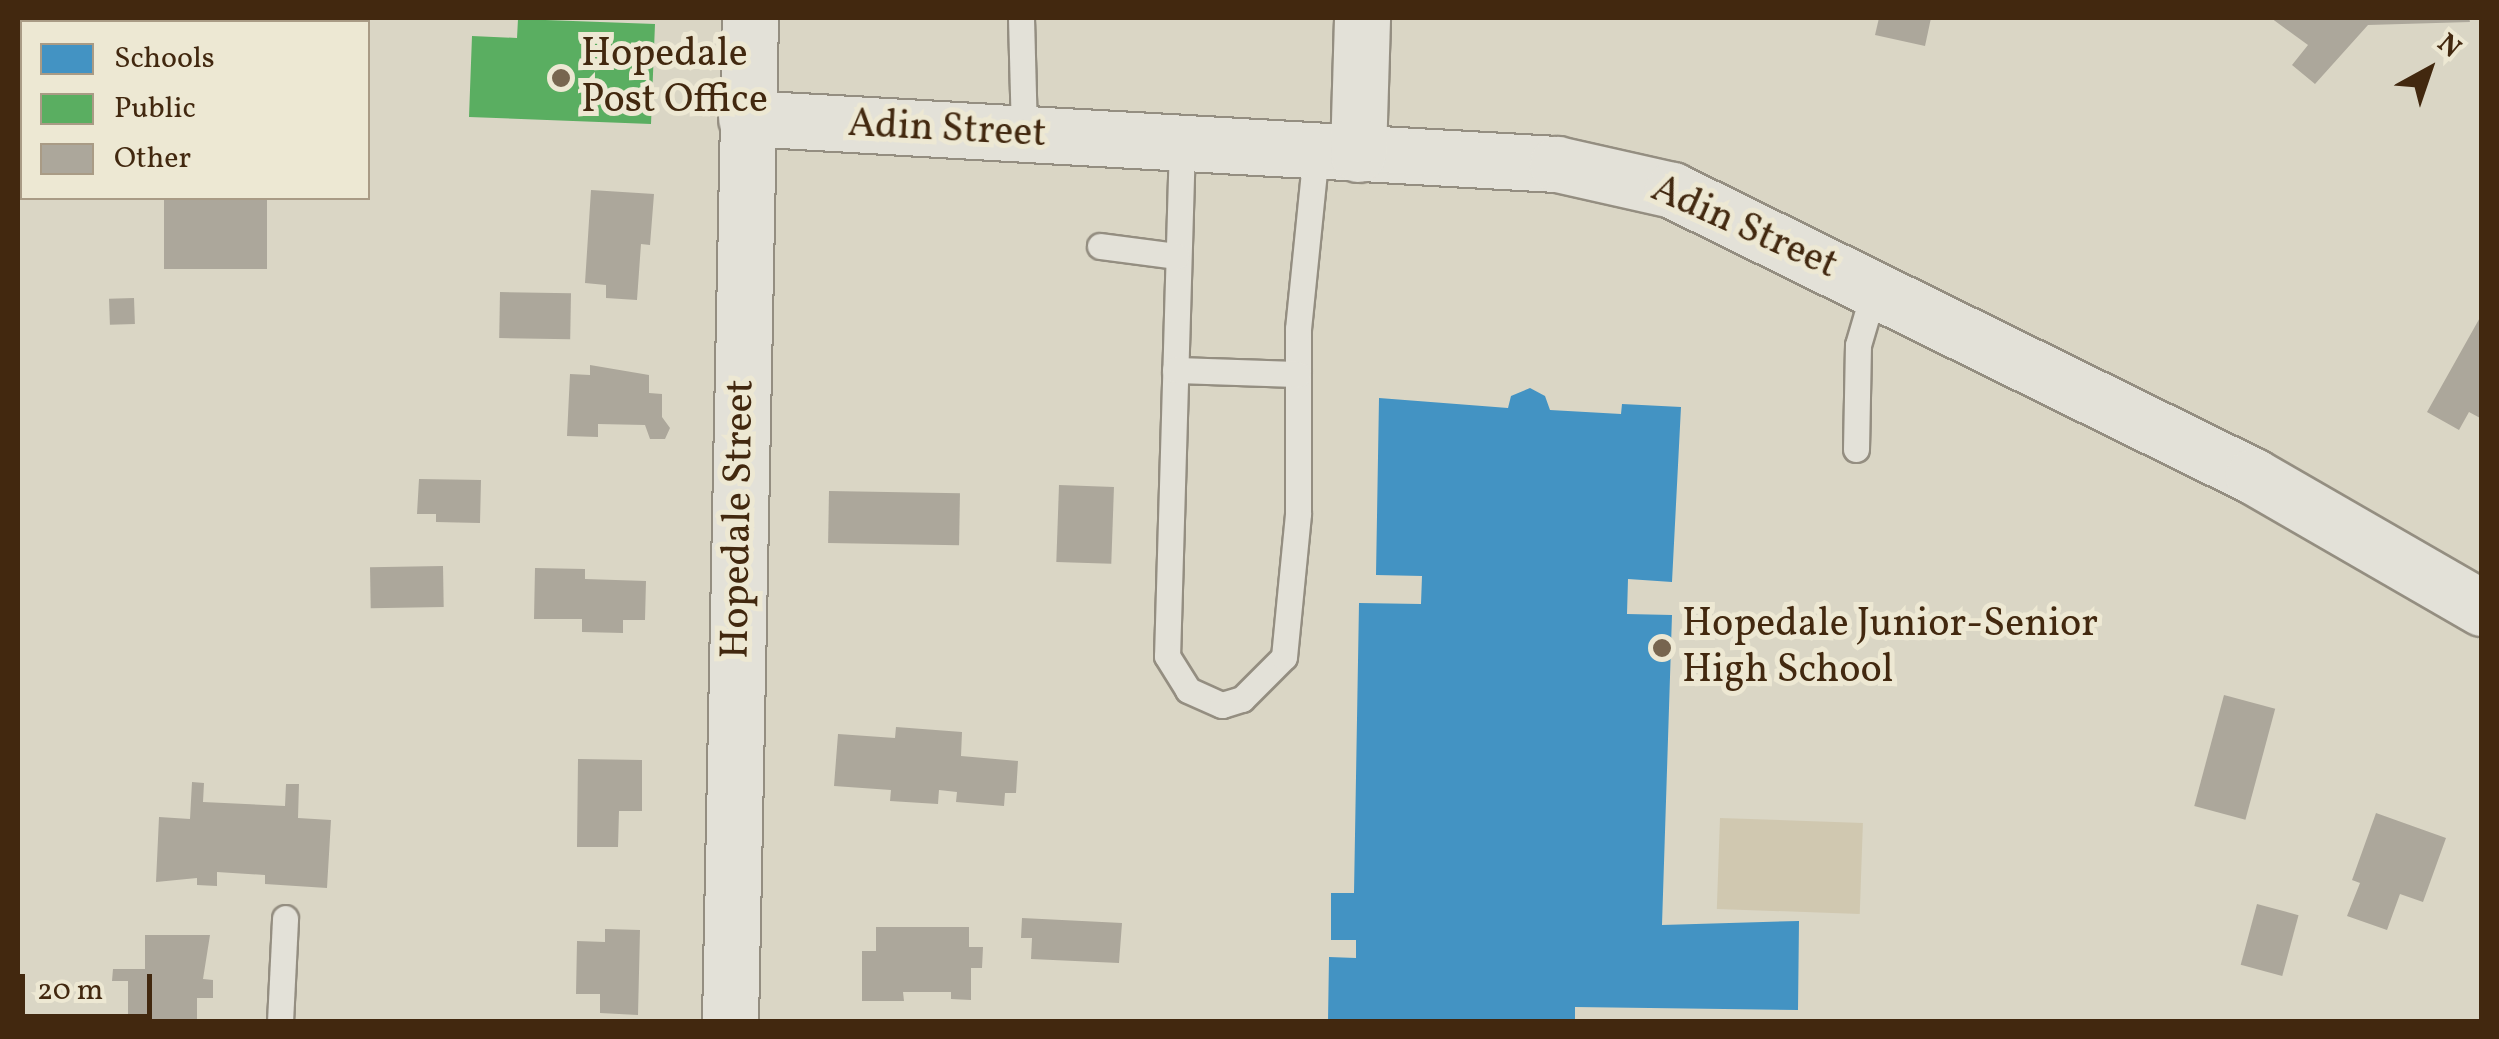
<!DOCTYPE html>
<style>
body{margin:0}
#map{position:relative;width:2499px;height:1039px;overflow:hidden;background:#dad6c5;font-family:Vollkorn,serif}
div>[style]{position:absolute}
.green>*{inset:0;background:#d0c8b0;transform-origin:0 0}
.schools>*{inset:0;background:#4393c3}
.public>*{inset:0;background:#5aae61}
.building>*{inset:0;background:#aca79b;transform-origin:0 0}
.roads{filter:drop-shadow(2px 0 #948e81) drop-shadow(-2px 0 #948e81) drop-shadow(0 2px #948e81) drop-shadow(0 -2px #948e81)}
.lane>*{height:25px;margin:-12.5px;padding:0 12.5px;transform-origin:12.5px;border-radius:12.5px;background:#e3e1d8}
.secondary>*{height:55px;margin:-27.5px;padding:0 27.5px;transform-origin:27.5px;border-radius:27.5px;background:#e3e1d8}
.dots>*{width:28px;height:28px;translate:-50% -50%;box-sizing:border-box;border:5px solid #ede8d3;border-radius:50%}
span{translate:-50% -50%;white-space:nowrap;text-align:center;line-height:1.15;-webkit-text-stroke:10px #ede8d3;paint-order:stroke}
.poi-label{font-size:40px;color:#42280f}
.left{translate:0 -50%;text-align:left}
.street-label{font-size:40px;color:#42280f}
.frame{position:absolute;inset:0;border:20px solid #42280f;pointer-events:none}
.legend{position:absolute;left:20px;top:20px;width:350px;height:180px;box-sizing:border-box;background:#ede8d3;border:2px solid #a99b85;margin:0;padding:12px 18px;list-style:none;font-size:30px;color:#42280f}
.legend li{display:flex;align-items:center;gap:20px;height:50px}
.legend b{width:50px;border:2px solid #a99b85}
.north{position:absolute;left:2379px;top:20px;width:100px;height:100px;-webkit-text-stroke:8px #ede8d3;paint-order:stroke;rotate:40deg;font-size:28px;font-weight:700;line-height:40px;text-align:center;color:#42280f}
.north::after{content:'';display:block;margin:auto;width:35px;height:45px;background:#42280f;clip-path:polygon(50% 0,100% 100%,50% 72%,0 100%)}
.scale{position:absolute;left:20px;top:974px;width:132px;height:45px;box-sizing:border-box;border:5px solid #42280f;border-top:0;padding-left:12px;font-size:30px;line-height:35px;white-space:nowrap;color:#42280f;-webkit-text-stroke:8px #ede8d3;paint-order:stroke}
</style>
<div id="map">
<div class="green">
<i style="left:1720px;top:818px;width:143px;height:91px;rotate:2deg"></i>
</div>
<div class="schools">
<i style="clip-path:polygon(1530px 388px,1545px 396px,1550px 410px,1621px 414px,1622px 404px,1681px 407px,1672px 582px,1628px 579px,1627px 614px,1672px 615px,1662px 925px,1799px 921px,1798px 1010px,1575px 1007px,1575px 1022px,1328px 1022px,1329px 957px,1356px 958px,1356px 940px,1331px 940px,1331px 893px,1354px 893px,1359px 603px,1421px 604px,1422px 576px,1376px 575px,1379px 398px,1508px 408px,1511px 396px)"></i>
</div>
<div class="public">
<i style="clip-path:polygon(518px 19px,655px 24px,651px 124px,469px 117px,472px 36px,517px 38px)"></i>
</div>
<div class="building">
<i style="left:138px;top:18px;width:21px;height:4px"></i>
<i style="clip-path:polygon(1879px 18px,1931px 18px,1925px 46px,1875px 35px)"></i>
<i style="clip-path:polygon(2271px 18px,2469px 18px,2470px 22px,2368px 25px,2315px 84px,2292px 65px,2308px 45px)"></i>
<i style="clip-path:polygon(591px 190px,654px 194px,650px 245px,641px 244px,637px 300px,606px 298px,606px 285px,585px 283px)"></i>
<i style="left:164px;top:198px;width:103px;height:71px"></i>
<i style="left:500px;top:292px;width:71px;height:46px;rotate:1deg"></i>
<i style="left:134px;top:298px;width:26px;height:25px;rotate:88deg"></i>
<i style="clip-path:polygon(2482px 314px,2482px 419px,2469px 412px,2459px 430px,2427px 412px)"></i>
<i style="clip-path:polygon(590px 365px,649px 375px,649px 393px,662px 394px,662px 417px,670px 428px,665px 439px,650px 439px,645px 425px,598px 424px,598px 437px,567px 436px,570px 374px,590px 375px)"></i>
<i style="clip-path:polygon(419px 479px,481px 480px,480px 523px,436px 522px,436px 514px,417px 514px)"></i>
<i style="left:1059px;top:485px;width:55px;height:77px;rotate:2deg"></i>
<i style="left:829px;top:491px;width:131px;height:52px;rotate:1deg"></i>
<i style="left:443px;top:566px;width:41px;height:73px;rotate:89deg"></i>
<i style="clip-path:polygon(535px 568px,585px 569px,585px 579px,646px 581px,645px 620px,623px 620px,623px 633px,582px 632px,582px 619px,534px 619px)"></i>
<i style="left:2224px;top:695px;width:53px;height:115px;rotate:15deg"></i>
<i style="clip-path:polygon(896px 727px,962px 732px,961px 756px,1018px 761px,1016px 793px,1005px 793px,1004px 806px,956px 802px,957px 792px,939px 790px,938px 804px,890px 801px,891px 790px,834px 786px,838px 734px,895px 738px)"></i>
<i style="clip-path:polygon(578px 759px,642px 760px,642px 811px,619px 811px,618px 847px,577px 847px)"></i>
<i style="clip-path:polygon(192px 782px,204px 783px,203px 802px,285px 806px,286px 784px,299px 784px,298px 818px,331px 820px,327px 888px,265px 884px,265px 875px,217px 872px,217px 886px,197px 885px,197px 878px,156px 882px,159px 817px,190px 819px)"></i>
<i style="clip-path:polygon(2376px 813px,2446px 838px,2423px 902px,2400px 894px,2387px 930px,2347px 916px,2360px 883px,2352px 880px)"></i>
<i style="left:2257px;top:904px;width:43px;height:63px;rotate:15deg"></i>
<i style="clip-path:polygon(1022px 918px,1122px 923px,1119px 963px,1031px 959px,1032px 938px,1021px 938px)"></i>
<i style="clip-path:polygon(876px 927px,969px 927px,969px 947px,983px 947px,982px 968px,971px 968px,971px 1000px,951px 999px,951px 992px,903px 992px,904px 1001px,862px 1001px,862px 951px,876px 951px)"></i>
<i style="clip-path:polygon(605px 929px,640px 930px,638px 1015px,600px 1013px,600px 994px,576px 994px,577px 941px,605px 942px)"></i>
<i style="clip-path:polygon(145px 935px,210px 935px,203px 979px,213px 980px,213px 998px,197px 998px,197px 1022px,128px 1022px,128px 981px,112px 981px,113px 969px,145px 969px)"></i>
</div>
<div class="roads">
<div class="lane">
<i style="left:1021px;top:18px;width:116px;rotate:88.5deg"></i>
<i style="left:1182px;top:143px;width:513px;rotate:91.67deg"></i>
<i style="left:1167px;top:656px;width:40px;rotate:58deg"></i>
<i style="left:1188px;top:690px;width:37px;rotate:24deg"></i>
<i style="left:1222px;top:705px;width:21px;rotate:-17deg"></i>
<i style="left:1242px;top:699px;width:59px;rotate:-45deg"></i>
<i style="left:1284px;top:657px;width:145px;rotate:-84.4deg"></i>
<i style="left:1298px;top:513px;width:184px;rotate:-90deg"></i>
<i style="left:1298px;top:329px;width:178px;rotate:-84.2deg"></i>
<i style="left:1100px;top:246px;width:77px;rotate:7.5deg"></i>
<i style="left:1175px;top:370px;width:123px;rotate:1.9deg"></i>
<i style="left:1856px;top:449px;width:104px;rotate:-88.9deg"></i>
<i style="left:1858px;top:345px;width:60px;rotate:-73.7deg"></i>
<i style="left:280px;top:1022px;width:104px;rotate:-87.2deg"></i>
</div>
<div class="secondary">
<i style="left:746px;top:118px;width:812px;rotate:3.25deg"></i>
<i style="left:1557px;top:164px;width:118px;rotate:12.7deg"></i>
<i style="left:1672px;top:190px;width:648px;rotate:26.21deg"></i>
<i style="left:2253px;top:476px;width:264px;rotate:30deg"></i>
<i style="left:1358px;top:154px;width:136px;rotate:-88.3deg"></i>
<i style="left:730px;top:1022px;width:1004px;rotate:-88.86deg"></i>
</div>
</div>
<div class="dots">
<i style="left:561px;top:78px;background:#77654f"></i>
<i style="left:1662px;top:648px;background:#77654f"></i>
</div>
<div class="poi-label">
<span class="left" style="left:581px;top:78px">Hopedale<br>Post Office</span>
<span class="left" style="left:1682px;top:648px">Hopedale Junior-Senior<br>High School</span>
</div>
<div class="street-label">
<span style="left:947px;top:130px;rotate:3deg">Adin Street</span>
<span style="left:1744px;top:228px;rotate:24deg">Adin Street</span>
<span style="left:739px;top:519px;rotate:-89deg">Hopedale Street</span>
</div>
<div class="frame"></div>
<ul class="legend">
<li><b style="height:28px;background:#4393c3"></b>Schools</li>
<li><b style="height:28px;background:#5aae61"></b>Public</li>
<li><b style="height:28px;background:#aca79b"></b>Other</li>
</ul>
<div class="north">N</div>
<div class="scale">20 m</div>
</div>
